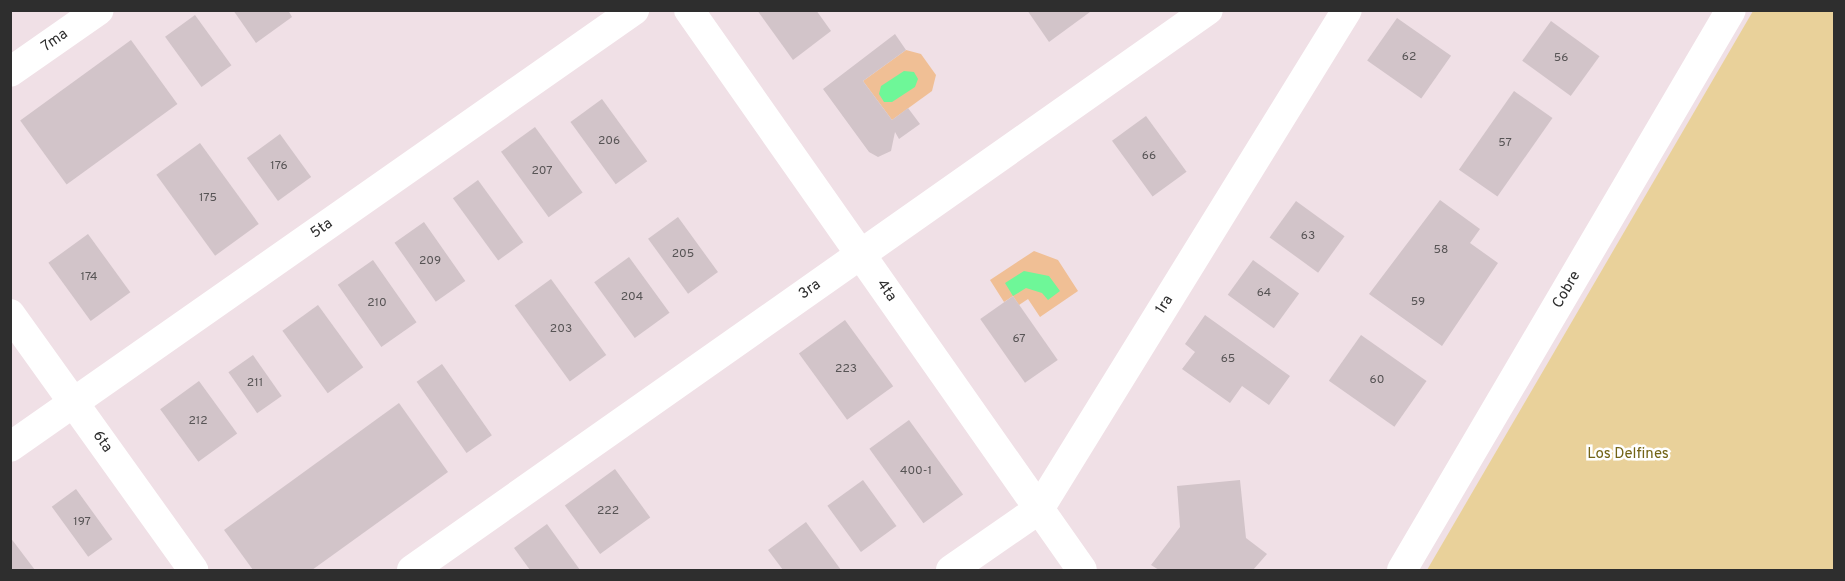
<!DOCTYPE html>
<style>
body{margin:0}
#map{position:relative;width:1845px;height:581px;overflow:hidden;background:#f0e0e6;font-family:Overpass,sans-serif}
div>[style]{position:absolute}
.green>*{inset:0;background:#e9d19a}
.pitch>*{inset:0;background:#f0bf95}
.water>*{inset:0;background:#6ef798}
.building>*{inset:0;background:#d2c4c9;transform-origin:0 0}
.street>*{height:30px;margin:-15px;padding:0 15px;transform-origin:15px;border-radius:15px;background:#fff}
span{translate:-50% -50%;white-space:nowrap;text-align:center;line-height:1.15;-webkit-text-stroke:5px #fff;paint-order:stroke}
.number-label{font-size:12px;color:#575455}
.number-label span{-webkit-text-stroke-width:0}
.street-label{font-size:15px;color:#2e2e2e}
.park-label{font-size:15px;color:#726316}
.frame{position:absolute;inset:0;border:12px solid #2e2e2e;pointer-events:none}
</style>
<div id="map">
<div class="green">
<i style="clip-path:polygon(1753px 11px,1834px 11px,1834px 570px,1427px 570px)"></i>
</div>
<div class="pitch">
<i style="clip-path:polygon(906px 50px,921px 54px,936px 75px,932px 91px,892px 120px,863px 81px)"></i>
<i style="clip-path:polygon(1034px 251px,1058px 260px,1078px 291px,1040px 317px,1028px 299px,1019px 305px,1013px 296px,1004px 302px,990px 280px)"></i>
</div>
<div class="water">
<i style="clip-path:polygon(904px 71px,914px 72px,918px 79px,915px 87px,892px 102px,884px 102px,879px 94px,881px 86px)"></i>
<i style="clip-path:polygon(1024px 271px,1049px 276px,1060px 291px,1048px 300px,1042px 293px,1026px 288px,1013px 296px,1005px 283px)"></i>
</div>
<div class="building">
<i style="clip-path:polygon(233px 10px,288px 10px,292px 17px,256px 43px)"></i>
<i style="clip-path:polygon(757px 10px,816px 10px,831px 31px,793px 60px)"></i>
<i style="clip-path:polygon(1027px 10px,1089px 10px,1090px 12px,1049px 42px)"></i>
<i style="left:195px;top:15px;width:62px;height:37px;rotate:54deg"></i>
<i style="left:1397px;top:18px;width:66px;height:52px;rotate:35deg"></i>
<i style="left:1551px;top:21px;width:60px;height:49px;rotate:36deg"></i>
<i style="clip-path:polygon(895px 34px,906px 50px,863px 81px,892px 120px,908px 108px,920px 124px,899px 139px,895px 132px,891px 151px,878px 157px,869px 152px,823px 89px)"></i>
<i style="left:131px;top:40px;width:79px;height:137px;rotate:54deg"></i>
<i style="left:1514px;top:91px;width:47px;height:96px;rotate:35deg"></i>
<i style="left:602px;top:99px;width:77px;height:39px;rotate:54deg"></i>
<i style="left:1146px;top:116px;width:69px;height:42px;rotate:54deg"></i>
<i style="left:535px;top:127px;width:81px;height:42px;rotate:54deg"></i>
<i style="left:280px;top:134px;width:53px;height:41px;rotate:54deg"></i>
<i style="left:200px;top:143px;width:100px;height:54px;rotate:54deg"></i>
<i style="left:478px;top:180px;width:77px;height:31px;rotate:54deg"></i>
<i style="clip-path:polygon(1440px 200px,1480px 229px,1470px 243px,1498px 263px,1442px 346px,1369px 294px)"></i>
<i style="left:1296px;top:201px;width:60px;height:45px;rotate:36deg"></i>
<i style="left:678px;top:217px;width:68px;height:37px;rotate:54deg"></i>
<i style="left:424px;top:222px;width:72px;height:36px;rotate:55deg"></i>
<i style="left:88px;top:234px;width:72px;height:49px;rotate:54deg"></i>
<i style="left:629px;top:257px;width:69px;height:43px;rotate:54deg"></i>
<i style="left:373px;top:260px;width:76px;height:43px;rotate:55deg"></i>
<i style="left:1253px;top:260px;width:57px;height:43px;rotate:36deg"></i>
<i style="left:551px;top:279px;width:94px;height:45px;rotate:54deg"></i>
<i style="left:1013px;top:296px;width:78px;height:40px;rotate:55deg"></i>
<i style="left:318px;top:305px;width:77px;height:44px;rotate:54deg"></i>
<i style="clip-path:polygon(1205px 315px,1290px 376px,1269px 405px,1242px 386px,1230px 403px,1182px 369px,1195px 352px,1185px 344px)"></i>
<i style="left:845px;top:320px;width:82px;height:57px;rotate:54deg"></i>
<i style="left:1361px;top:335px;width:80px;height:56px;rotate:35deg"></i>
<i style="left:253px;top:355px;width:50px;height:30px;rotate:55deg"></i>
<i style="left:442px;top:364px;width:87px;height:31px;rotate:55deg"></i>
<i style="left:199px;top:381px;width:65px;height:48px;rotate:54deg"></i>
<i style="clip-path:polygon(399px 403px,448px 472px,312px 570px,253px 570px,224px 530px)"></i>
<i style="left:909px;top:420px;width:92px;height:49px;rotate:54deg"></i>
<i style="left:615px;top:469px;width:60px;height:62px;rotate:54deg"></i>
<i style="left:863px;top:480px;width:57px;height:44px;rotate:54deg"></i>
<i style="clip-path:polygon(1240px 480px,1246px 538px,1267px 554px,1253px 570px,1159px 570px,1151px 565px,1180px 527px,1177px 486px)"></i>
<i style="left:76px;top:489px;width:62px;height:30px;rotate:54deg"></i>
<i style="clip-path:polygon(806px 522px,841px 570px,783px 570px,768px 550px)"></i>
<i style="clip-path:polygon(547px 524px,580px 570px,530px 570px,514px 548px)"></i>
<i style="clip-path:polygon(10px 537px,35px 570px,10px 570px)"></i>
</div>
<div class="street">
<i style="left:689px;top:10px;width:684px;rotate:54.94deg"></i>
<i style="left:10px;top:72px;width:108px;rotate:-34.9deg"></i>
<i style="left:10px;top:314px;width:315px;rotate:54.4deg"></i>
<i style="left:10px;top:447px;width:762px;rotate:-35deg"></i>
<i style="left:412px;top:570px;width:973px;rotate:-35.13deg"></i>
<i style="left:951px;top:570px;width:107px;rotate:-34.7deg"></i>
<i style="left:1039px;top:509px;width:586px;rotate:-58.32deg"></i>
<i style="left:1402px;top:570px;width:649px;rotate:-59.57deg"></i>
</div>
<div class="number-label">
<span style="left:1409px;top:58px">62</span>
<span style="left:1561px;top:59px">56</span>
<span style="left:609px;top:142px">206</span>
<span style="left:1505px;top:144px">57</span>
<span style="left:1149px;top:157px">66</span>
<span style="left:279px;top:167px">176</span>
<span style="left:542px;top:172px">207</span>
<span style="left:208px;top:199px">175</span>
<span style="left:1308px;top:237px">63</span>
<span style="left:1441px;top:251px">58</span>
<span style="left:683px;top:255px">205</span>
<span style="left:430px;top:262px">209</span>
<span style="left:89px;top:278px">174</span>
<span style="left:1264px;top:294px">64</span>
<span style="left:632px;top:298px">204</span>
<span style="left:1418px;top:303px">59</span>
<span style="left:377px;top:304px">210</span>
<span style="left:561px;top:330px">203</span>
<span style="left:1019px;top:340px">67</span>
<span style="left:1228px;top:360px">65</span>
<span style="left:846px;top:370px">223</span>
<span style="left:1377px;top:381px">60</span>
<span style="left:255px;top:384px">211</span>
<span style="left:198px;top:422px">212</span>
<span style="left:916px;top:472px">400-1</span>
<span style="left:608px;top:512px">222</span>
<span style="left:82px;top:523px">197</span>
</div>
<div class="street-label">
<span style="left:55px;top:41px;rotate:-35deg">7ma</span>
<span style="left:322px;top:229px;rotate:-35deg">5ta</span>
<span style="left:810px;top:290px;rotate:-35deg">3ra</span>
<span style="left:1567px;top:290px;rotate:-60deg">Cobre</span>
<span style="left:886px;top:291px;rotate:55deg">4ta</span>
<span style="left:1165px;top:305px;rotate:-58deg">1ra</span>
<span style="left:102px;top:442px;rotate:55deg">6ta</span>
</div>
<div class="park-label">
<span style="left:1628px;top:455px">Los Delfines</span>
</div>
<div class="frame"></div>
</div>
